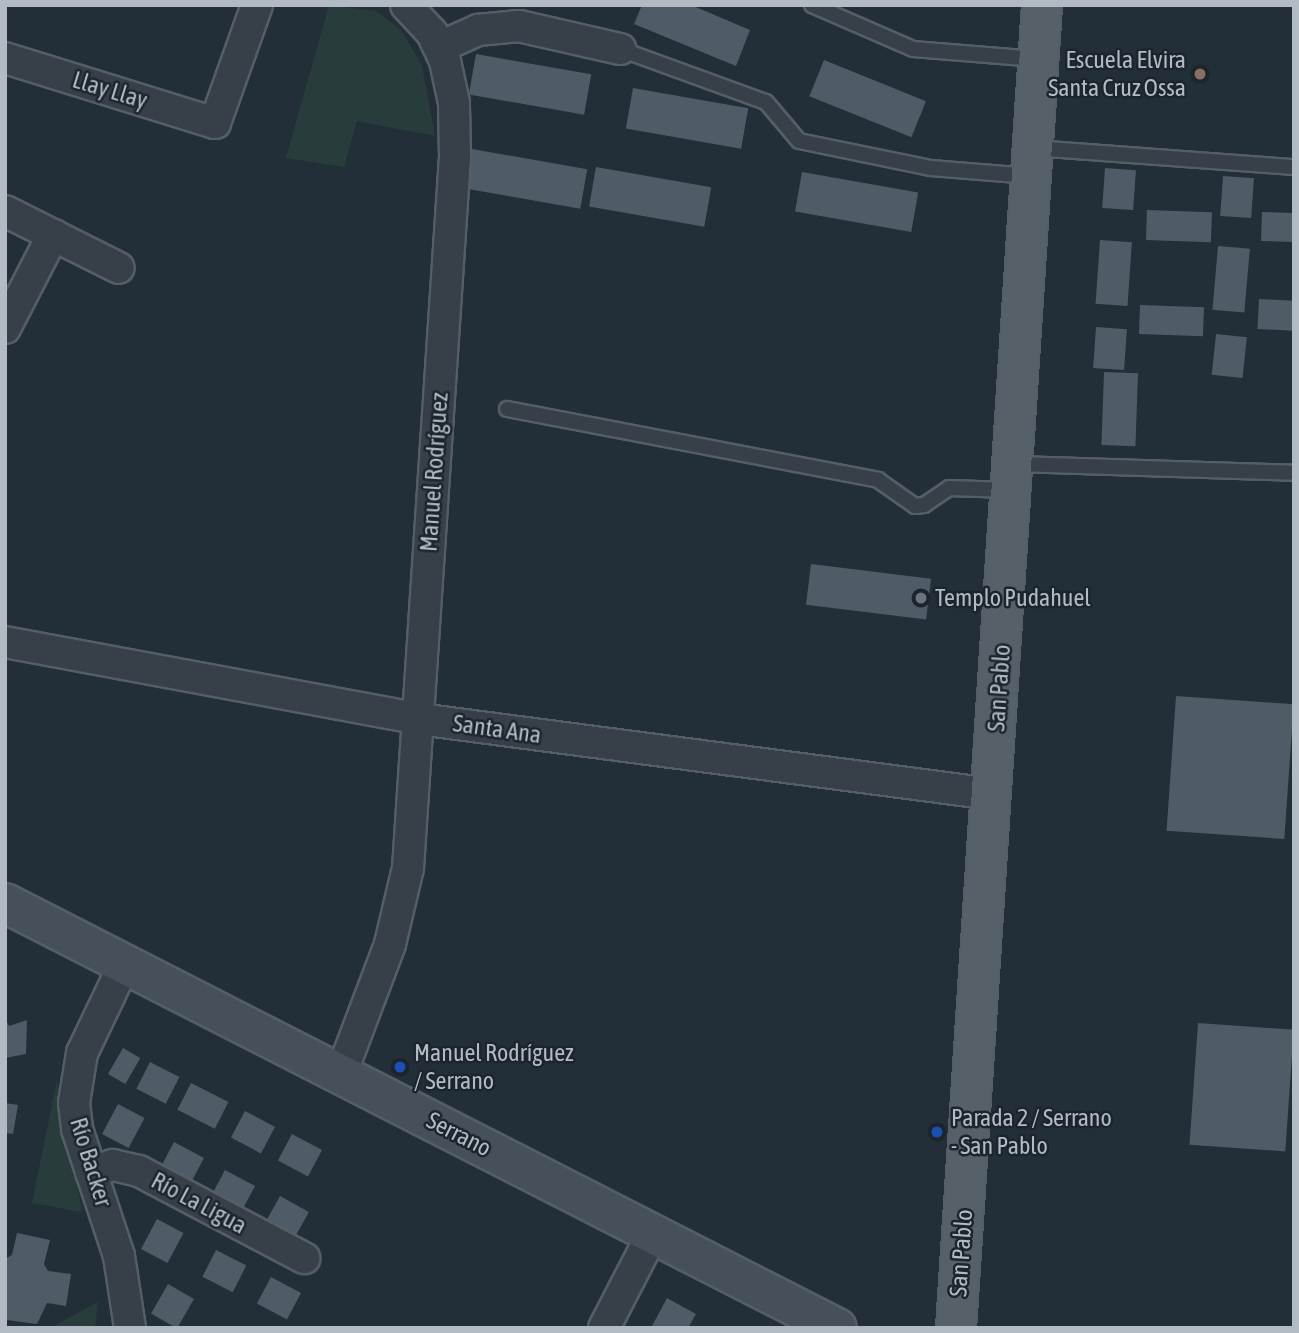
<!DOCTYPE html>
<meta charset="utf-8">
<style>
body{margin:0}
#map{position:relative;width:1299px;height:1333px;overflow:hidden;background:#232f38;font-family:"Asap Condensed",sans-serif}
div>[style]{position:absolute}
.green>*{inset:0;background:#283d3b}
.building>*{inset:0;background:#4f5b66;transform-origin:0 0}
.roads{filter:drop-shadow(2px 0 #555e66) drop-shadow(-2px 0 #555e66) drop-shadow(0 2px #555e66) drop-shadow(0 -2px #555e66)}
.lane>*{height:14px;margin:-7px;padding:0 7px;transform-origin:7px;border-radius:7px;background:#374048}
.street>*{height:30px;margin:-15px;padding:0 15px;transform-origin:15px;border-radius:15px;background:#374048}
.secondary>*{height:38px;margin:-19px;padding:0 19px;transform-origin:19px;border-radius:19px;background:#45505b}
.primary>*{height:38px;margin:-19px;padding:0 19px;transform-origin:19px;border-radius:19px;background:#556068}
.dots>*{width:19px;height:19px;translate:-50% -50%;box-sizing:border-box;border:4px solid #1c252d;border-radius:50%}
span{translate:-50% -50%;white-space:nowrap;text-align:center;line-height:1.15;-webkit-text-stroke:5px #1c252d;paint-order:stroke}
.poi-label{font-size:24px;color:#b2bbc4}
.right{translate:-100% -50%;text-align:right}
.left{translate:0 -50%;text-align:left}
.street-label{font-size:24px;color:#b2bbc4}
.frame{position:absolute;inset:0;border:7px solid #b2bbc4;pointer-events:none}
</style>
<div id="map">
<div class="green">
<i style="clip-path:polygon(329px 5px,376px 11px,402px 31px,422px 66px,435px 136px,357px 121px,344px 167px,286px 158px)"></i>
<i style="clip-path:polygon(57px 1080px,82px 1212px,32px 1203px)"></i>
<i style="clip-path:polygon(98px 1302px,95px 1328px,50px 1328px)"></i>
</div>
<div class="building">
<i style="clip-path:polygon(642px 5px,691px 5px,750px 30px,736px 66px,634px 24px)"></i>
<i style="left:476px;top:54px;width:117px;height:41px;rotate:10deg"></i>
<i style="left:824px;top:60px;width:110px;height:39px;rotate:22deg"></i>
<i style="left:633px;top:88px;width:117px;height:41px;rotate:10deg"></i>
<i style="left:472px;top:149px;width:117px;height:40px;rotate:10deg"></i>
<i style="left:596px;top:167px;width:117px;height:40px;rotate:10deg"></i>
<i style="left:1105px;top:168px;width:31px;height:40px;rotate:4deg"></i>
<i style="left:802px;top:172px;width:118px;height:40px;rotate:10deg"></i>
<i style="left:1223px;top:176px;width:31px;height:40px;rotate:4deg"></i>
<i style="left:1147px;top:210px;width:65px;height:30px;rotate:2deg"></i>
<i style="left:1262px;top:212px;width:32px;height:29px;rotate:2deg"></i>
<i style="left:1100px;top:240px;width:32px;height:64px;rotate:4deg"></i>
<i style="left:1218px;top:246px;width:32px;height:64px;rotate:5deg"></i>
<i style="left:1259px;top:299px;width:35px;height:30px;rotate:3deg"></i>
<i style="left:1140px;top:305px;width:64px;height:29px;rotate:2deg"></i>
<i style="left:1096px;top:327px;width:31px;height:41px;rotate:4deg"></i>
<i style="left:1216px;top:334px;width:31px;height:41px;rotate:6deg"></i>
<i style="left:1104px;top:372px;width:34px;height:73px;rotate:2deg"></i>
<i style="left:811px;top:564px;width:121px;height:41px;rotate:7deg"></i>
<i style="left:1176px;top:696px;width:118px;height:135px;rotate:4deg"></i>
<i style="clip-path:polygon(5px 1018px,9px 1026px,27px 1020px,26px 1054px,5px 1058px)"></i>
<i style="left:1198px;top:1023px;width:96px;height:122px;rotate:4deg"></i>
<i style="left:123px;top:1048px;width:20px;height:30px;rotate:30deg"></i>
<i style="left:150px;top:1062px;width:33px;height:30px;rotate:27deg"></i>
<i style="left:191px;top:1083px;width:42px;height:30px;rotate:27deg"></i>
<i style="clip-path:polygon(5px 1103px,18px 1105px,13px 1134px,5px 1133px)"></i>
<i style="left:118px;top:1104px;width:30px;height:34px;rotate:28deg"></i>
<i style="left:245px;top:1111px;width:34px;height:30px;rotate:28deg"></i>
<i style="left:292px;top:1134px;width:34px;height:30px;rotate:28deg"></i>
<i style="left:174px;top:1142px;width:34px;height:30px;rotate:28deg"></i>
<i style="left:225px;top:1170px;width:34px;height:29px;rotate:28deg"></i>
<i style="left:280px;top:1196px;width:33px;height:30px;rotate:29deg"></i>
<i style="left:157px;top:1219px;width:30px;height:34px;rotate:28deg"></i>
<i style="clip-path:polygon(17px 1233px,50px 1240px,44px 1264px,48px 1271px,71px 1274px,66px 1306px,47px 1303px,37px 1324px,7px 1320px,5px 1259px,12px 1255px)"></i>
<i style="left:216px;top:1250px;width:34px;height:30px;rotate:27deg"></i>
<i style="left:271px;top:1277px;width:34px;height:30px;rotate:28deg"></i>
<i style="left:168px;top:1284px;width:30px;height:34px;rotate:30deg"></i>
<i style="clip-path:polygon(667px 1298px,696px 1314px,688px 1328px,651px 1328px)"></i>
</div>
<div class="roads">
<div class="lane">
<i style="left:812px;top:5px;width:110px;rotate:23.5deg"></i>
<i style="left:913px;top:49px;width:124px;rotate:4.6deg"></i>
<i style="left:620px;top:49px;width:155px;rotate:20deg"></i>
<i style="left:766px;top:102px;width:51px;rotate:49.8deg"></i>
<i style="left:799px;top:141px;width:135px;rotate:11.6deg"></i>
<i style="left:931px;top:168px;width:99px;rotate:4.6deg"></i>
<i style="left:1034px;top:148px;width:261px;rotate:4.2deg"></i>
<i style="left:507px;top:409px;width:378px;rotate:10.8deg"></i>
<i style="left:878px;top:480px;width:45px;rotate:35.1deg"></i>
<i style="left:915px;top:506px;width:9px;rotate:-6deg"></i>
<i style="left:924px;top:505px;width:30px;rotate:-34deg"></i>
<i style="left:949px;top:488px;width:60px;rotate:1.9deg"></i>
<i style="left:1015px;top:464px;width:279px;rotate:1.8deg"></i>
</div>
<div class="street">
<i style="left:440px;top:47px;width:42px;rotate:-24.1deg"></i>
<i style="left:478px;top:30px;width:41px;rotate:-5.6deg"></i>
<i style="left:519px;top:26px;width:104px;rotate:12.8deg"></i>
<i style="left:5px;top:58px;width:220px;rotate:17.2deg"></i>
<i style="left:215px;top:123px;width:125px;rotate:-70.4deg"></i>
<i style="left:5px;top:211px;width:127px;rotate:26.6deg"></i>
<i style="left:5px;top:328px;width:105px;rotate:-62.7deg"></i>
<i style="left:5px;top:642px;width:421px;rotate:10.5deg"></i>
<i style="left:419px;top:719px;width:578px;rotate:7.46deg"></i>
<i style="left:125px;top:963px;width:100px;rotate:115.5deg"></i>
<i style="left:82px;top:1053px;width:51px;rotate:99.1deg"></i>
<i style="left:74px;top:1103px;width:26px;rotate:83deg"></i>
<i style="left:77px;top:1129px;width:134px;rotate:71.7deg"></i>
<i style="left:119px;top:1256px;width:73px;rotate:81.3deg"></i>
<i style="left:341px;top:1074px;width:139px;rotate:-69.3deg"></i>
<i style="left:390px;top:944px;width:78px;rotate:-76.7deg"></i>
<i style="left:408px;top:868px;width:713px;rotate:-86.22deg"></i>
<i style="left:455px;top:157px;width:54px;rotate:-91.1deg"></i>
<i style="left:454px;top:103px;width:43px;rotate:-102.1deg"></i>
<i style="left:445px;top:61px;width:31px;rotate:-115deg"></i>
<i style="left:432px;top:33px;width:38px;rotate:-133deg"></i>
<i style="left:91px;top:1172px;width:23px;rotate:-18deg"></i>
<i style="left:113px;top:1165px;width:27px;rotate:13deg"></i>
<i style="left:139px;top:1171px;width:187px;rotate:27.8deg"></i>
<i style="left:604px;top:1328px;width:107px;rotate:-62.7deg"></i>
</div>
<div class="secondary">
<i style="left:5px;top:903px;width:934px;rotate:27.06deg"></i>
</div>
<div class="primary">
<i style="left:956px;top:1328px;width:1326px;rotate:-86.28deg"></i>
</div>
</div>
<div class="dots">
<i style="left:1200px;top:74px;background:#8d6e63"></i>
<i style="left:921px;top:598px;background:#6b7280"></i>
<i style="left:400px;top:1067px;background:#1a4fb4"></i>
<i style="left:937px;top:1132px;background:#1a4fb4"></i>
</div>
<div class="poi-label">
<span class="right" style="left:1186px;top:74px">Escuela Elvira<br>Santa Cruz Ossa</span>
<span class="left" style="left:935px;top:598px">Templo Pudahuel</span>
<span class="left" style="left:414px;top:1067px">Manuel Rodríguez<br>/ Serrano</span>
<span class="left" style="left:951px;top:1132px">Parada 2 / Serrano<br>- San Pablo</span>
</div>
<div class="street-label">
<span style="left:110px;top:90px;rotate:17deg">Llay Llay</span>
<span style="left:434px;top:472px;rotate:-86deg">Manuel Rodríguez</span>
<span style="left:999px;top:688px;rotate:-86deg">San Pablo</span>
<span style="left:497px;top:729px;rotate:8deg">Santa Ana</span>
<span style="left:459px;top:1134px;rotate:27deg">Serrano</span>
<span style="left:91px;top:1162px;rotate:73deg">Río Backer</span>
<span style="left:199px;top:1203px;rotate:28deg">Río La Ligua</span>
<span style="left:961px;top:1253px;rotate:-86deg">San Pablo</span>
</div>
<div class="frame"></div>
</div>
